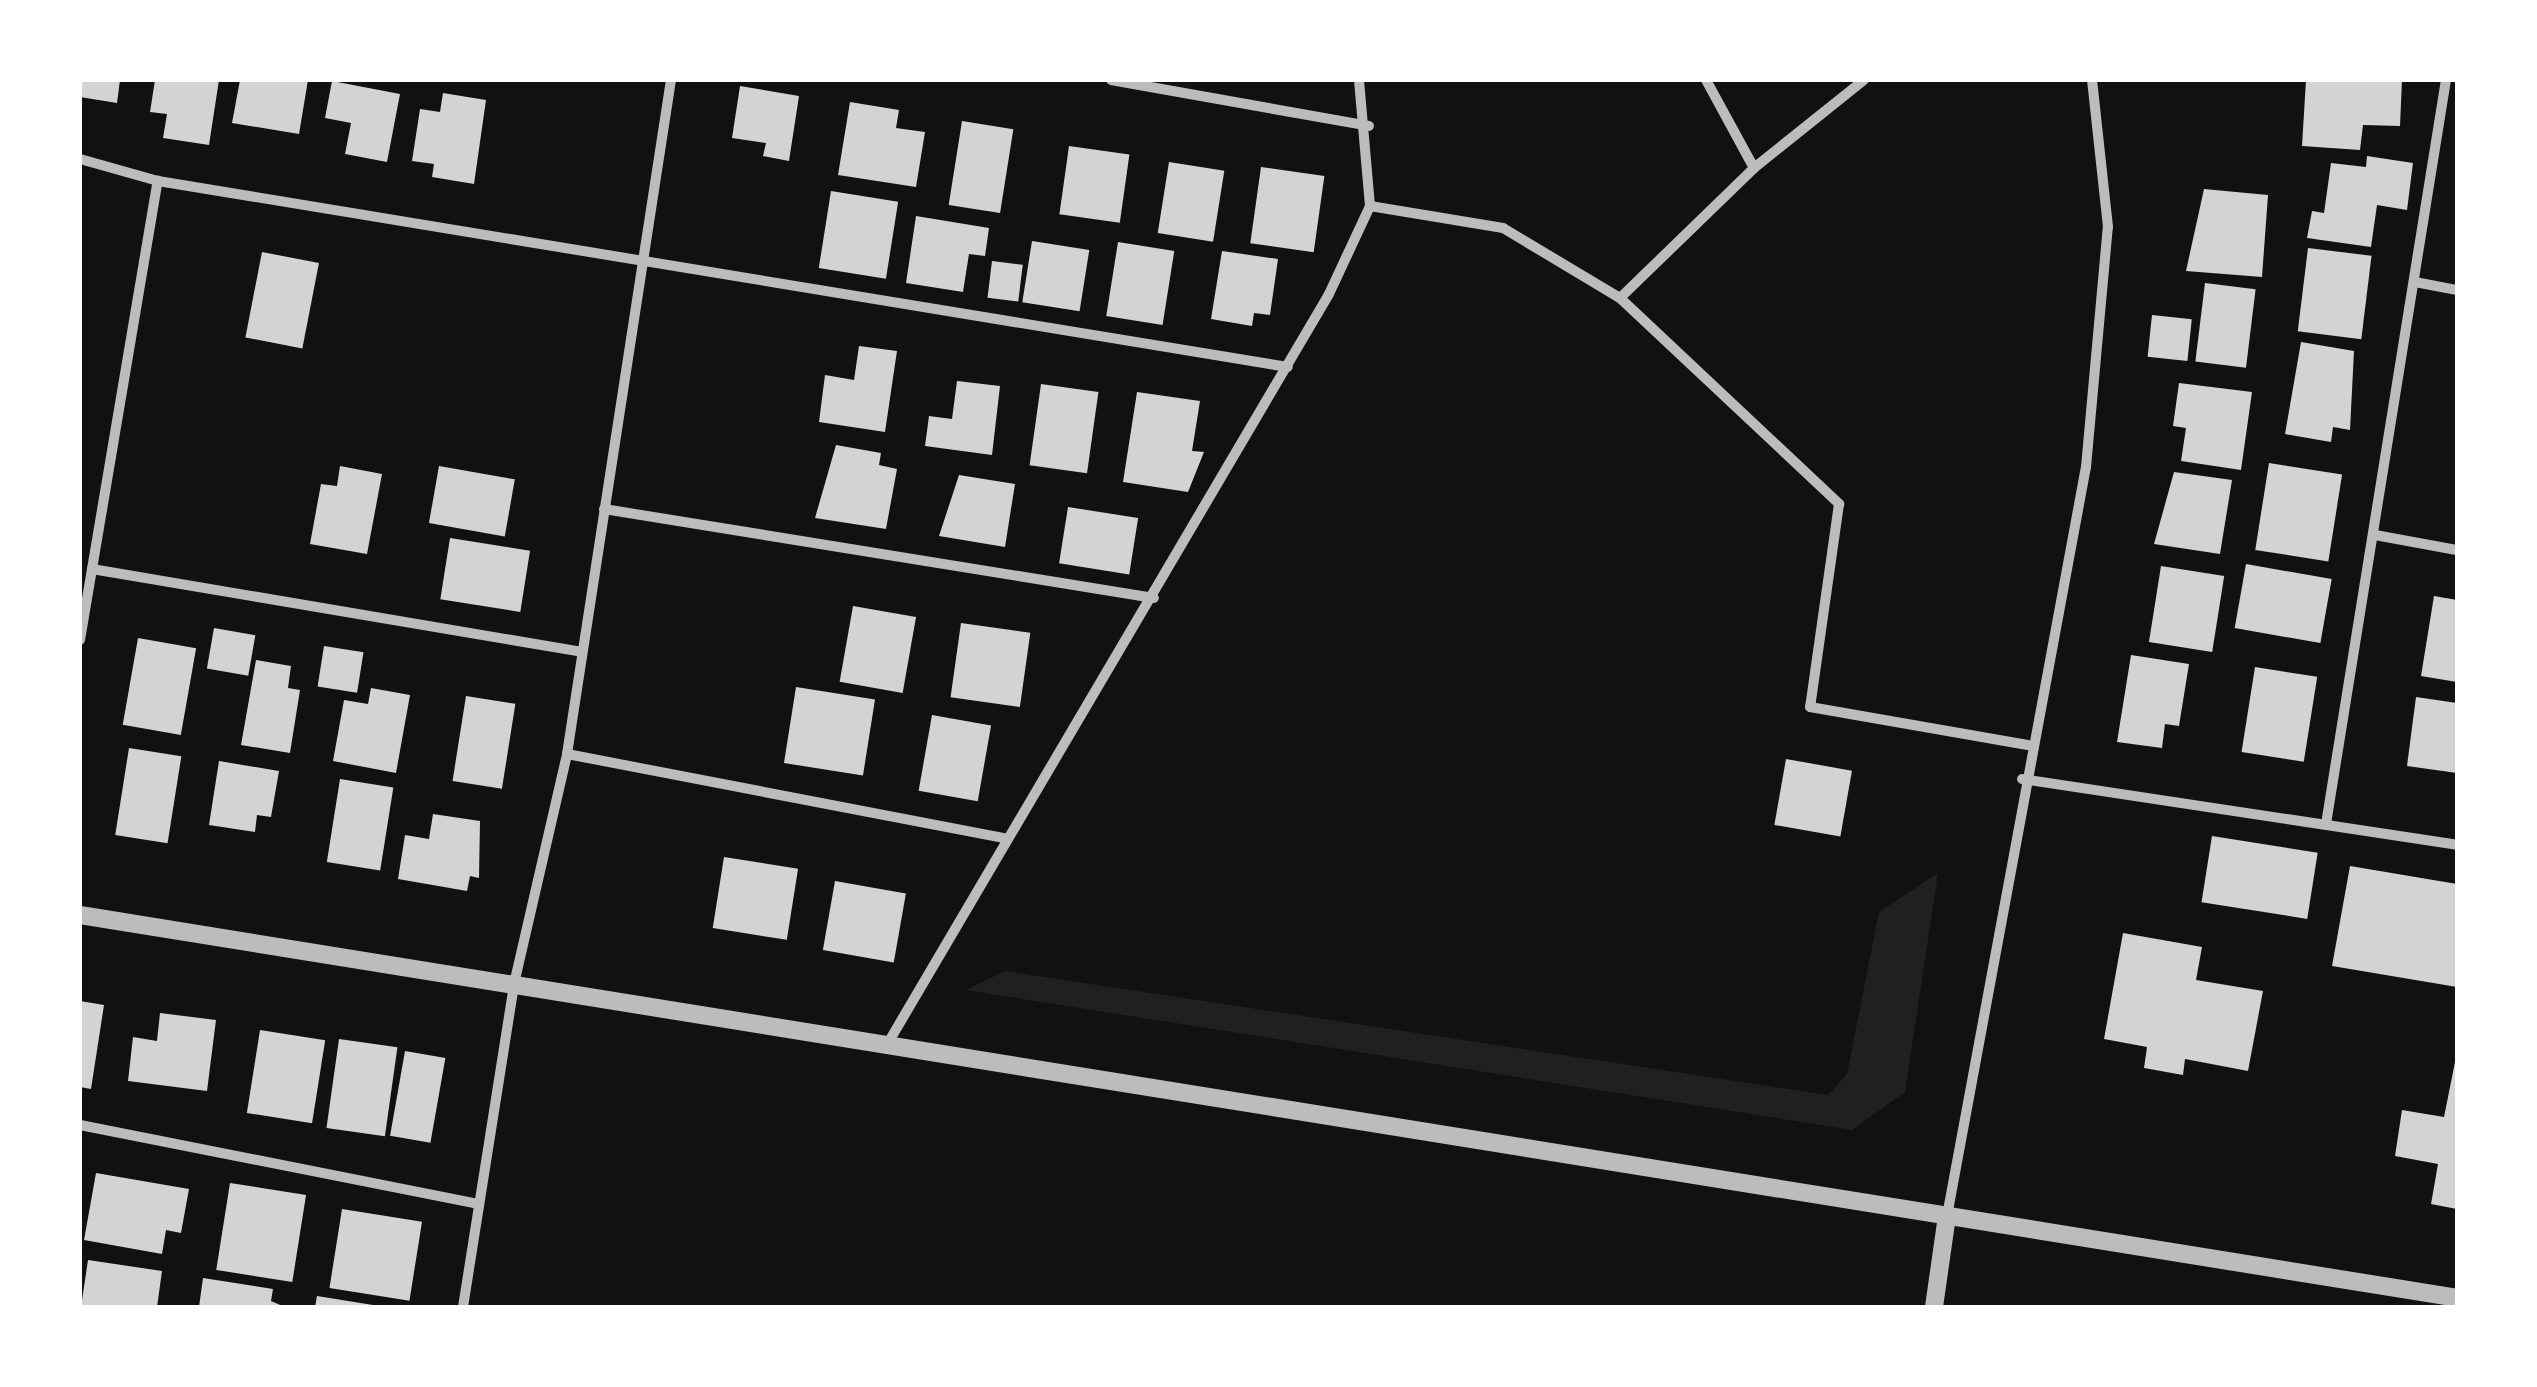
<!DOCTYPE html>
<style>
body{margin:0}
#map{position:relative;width:2537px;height:1387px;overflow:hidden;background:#111;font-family:Figtree,sans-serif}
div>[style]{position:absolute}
.green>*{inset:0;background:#202020}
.building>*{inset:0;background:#d3d3d3;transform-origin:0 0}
.minor>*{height:10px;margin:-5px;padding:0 5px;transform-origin:5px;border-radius:5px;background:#bcbcbc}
.tertiary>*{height:18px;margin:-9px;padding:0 9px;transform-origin:9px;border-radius:9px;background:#bcbcbc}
span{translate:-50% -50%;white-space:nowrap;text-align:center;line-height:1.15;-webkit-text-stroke:10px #fff;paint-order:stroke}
.frame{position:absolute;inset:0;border:82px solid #fff;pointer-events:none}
</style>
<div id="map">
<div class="green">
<i style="clip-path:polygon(1938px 873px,1905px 1092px,1852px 1130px,966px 990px,1005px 971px,1828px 1095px,1847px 1074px,1879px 912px)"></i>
</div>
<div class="building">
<i style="clip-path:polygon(80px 80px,120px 80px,117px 103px,80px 97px)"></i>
<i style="clip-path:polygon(155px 80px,219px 80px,209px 145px,163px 138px,167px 114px,150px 112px)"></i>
<i style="clip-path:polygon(240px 80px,308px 80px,299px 134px,232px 123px)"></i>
<i style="clip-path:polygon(2306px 80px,2402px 80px,2400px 126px,2363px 125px,2360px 150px,2302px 146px)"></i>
<i style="clip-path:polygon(332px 81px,400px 94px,387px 162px,345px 154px,351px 123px,325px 118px)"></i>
<i style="clip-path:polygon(740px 86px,799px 96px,789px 161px,763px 156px,766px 143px,732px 138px)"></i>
<i style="clip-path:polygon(443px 93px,486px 100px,474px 184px,432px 177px,434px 164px,412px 161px,420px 109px,440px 112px)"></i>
<i style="clip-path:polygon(850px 102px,899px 110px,896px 128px,925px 132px,916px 187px,838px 175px)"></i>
<i style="left:962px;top:121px;width:52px;height:85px;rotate:9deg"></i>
<i style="left:1069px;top:146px;width:61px;height:69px;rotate:8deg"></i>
<i style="clip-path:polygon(2367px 156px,2413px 163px,2407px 210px,2377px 205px,2371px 247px,2307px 238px,2312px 211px,2324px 213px,2331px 163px,2366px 167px)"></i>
<i style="left:1169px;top:162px;width:56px;height:72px;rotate:9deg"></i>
<i style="left:1261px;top:167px;width:64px;height:77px;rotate:8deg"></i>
<i style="clip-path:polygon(2204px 189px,2268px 195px,2262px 277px,2186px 271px)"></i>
<i style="left:831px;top:191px;width:68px;height:78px;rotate:9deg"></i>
<i style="clip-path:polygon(916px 216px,989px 228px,985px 256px,969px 254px,963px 292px,906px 283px)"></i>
<i style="left:1032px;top:241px;width:58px;height:62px;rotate:9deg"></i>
<i style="left:1118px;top:242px;width:57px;height:75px;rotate:9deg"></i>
<i style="left:2308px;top:248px;width:64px;height:84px;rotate:7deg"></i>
<i style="clip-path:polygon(1222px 251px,1278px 259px,1270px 315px,1254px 313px,1252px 326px,1211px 319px)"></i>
<i style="left:262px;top:252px;width:58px;height:87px;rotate:11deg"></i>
<i style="left:992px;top:261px;width:31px;height:37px;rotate:7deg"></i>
<i style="left:2205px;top:283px;width:51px;height:79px;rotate:7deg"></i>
<i style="left:2152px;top:315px;width:40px;height:42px;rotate:6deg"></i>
<i style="clip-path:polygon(2301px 342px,2354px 351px,2350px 430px,2333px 427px,2331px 442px,2285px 434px)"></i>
<i style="clip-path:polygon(859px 346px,897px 351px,885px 432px,819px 422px,825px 375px,854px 380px)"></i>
<i style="clip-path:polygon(957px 381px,1000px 386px,992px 455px,925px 446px,929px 416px,952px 419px)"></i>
<i style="clip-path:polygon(2179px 383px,2252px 392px,2241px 470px,2181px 461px,2186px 428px,2173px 426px)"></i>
<i style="left:1041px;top:384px;width:58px;height:82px;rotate:8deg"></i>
<i style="clip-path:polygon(1137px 392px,1200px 401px,1192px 451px,1204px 452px,1188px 492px,1123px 482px)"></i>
<i style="clip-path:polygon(836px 445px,881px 453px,879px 465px,897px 469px,886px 529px,815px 518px)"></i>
<i style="left:2269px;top:463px;width:74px;height:88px;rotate:9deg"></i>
<i style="clip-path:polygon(340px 466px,382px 474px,367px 554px,310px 544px,321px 484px,337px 486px)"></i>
<i style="left:439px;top:466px;width:77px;height:58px;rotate:10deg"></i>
<i style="clip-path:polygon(2174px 472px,2232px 480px,2220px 554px,2154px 544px)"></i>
<i style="clip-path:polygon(959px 475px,1015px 484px,1005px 547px,939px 536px)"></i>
<i style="left:1068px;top:507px;width:71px;height:57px;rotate:9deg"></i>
<i style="left:450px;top:538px;width:81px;height:62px;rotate:9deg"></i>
<i style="left:2246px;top:564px;width:87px;height:65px;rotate:10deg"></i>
<i style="left:2161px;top:566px;width:64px;height:77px;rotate:9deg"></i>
<i style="clip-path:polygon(2434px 596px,2457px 600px,2457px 682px,2421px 676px)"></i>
<i style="left:853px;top:606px;width:64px;height:77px;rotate:10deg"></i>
<i style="left:961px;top:623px;width:70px;height:75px;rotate:8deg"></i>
<i style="left:214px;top:628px;width:42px;height:41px;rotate:10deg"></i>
<i style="left:138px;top:638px;width:59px;height:88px;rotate:10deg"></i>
<i style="left:324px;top:646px;width:40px;height:41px;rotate:9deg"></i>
<i style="clip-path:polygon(2131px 655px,2189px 664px,2179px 726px,2165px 724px,2162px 748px,2117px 742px)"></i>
<i style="clip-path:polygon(256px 660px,291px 666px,288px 688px,300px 690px,290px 753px,241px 745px)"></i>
<i style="left:2255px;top:667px;width:63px;height:86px;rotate:9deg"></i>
<i style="left:796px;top:687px;width:80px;height:77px;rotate:9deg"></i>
<i style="clip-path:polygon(371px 688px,410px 695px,396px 773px,333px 761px,344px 700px,368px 704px)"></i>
<i style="left:466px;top:696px;width:50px;height:86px;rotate:9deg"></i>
<i style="clip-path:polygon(2416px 697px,2457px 703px,2457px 773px,2407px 766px)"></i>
<i style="left:932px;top:715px;width:60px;height:77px;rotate:10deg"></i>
<i style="left:129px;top:748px;width:53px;height:88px;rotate:9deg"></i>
<i style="left:1786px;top:759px;width:67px;height:67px;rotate:10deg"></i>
<i style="clip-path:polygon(219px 761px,279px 771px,271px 817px,257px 815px,255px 832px,209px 825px)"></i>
<i style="left:340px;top:779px;width:54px;height:84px;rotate:9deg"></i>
<i style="clip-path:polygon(433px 814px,480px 821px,479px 878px,470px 876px,467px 891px,398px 879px,405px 835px,429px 839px)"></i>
<i style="left:2212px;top:836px;width:107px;height:67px;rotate:9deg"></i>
<i style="left:724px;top:857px;width:75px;height:72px;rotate:9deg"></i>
<i style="clip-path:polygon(2350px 866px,2457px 884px,2457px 987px,2332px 966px)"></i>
<i style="left:835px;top:881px;width:72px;height:70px;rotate:10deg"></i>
<i style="clip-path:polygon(2123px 933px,2202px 947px,2196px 980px,2263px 991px,2248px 1071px,2185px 1059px,2183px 1075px,2144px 1068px,2147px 1047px,2104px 1039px)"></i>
<i style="clip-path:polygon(80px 1001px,104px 1005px,91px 1089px,80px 1087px)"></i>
<i style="clip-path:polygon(160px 1013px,216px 1020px,207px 1091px,128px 1081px,133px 1037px,157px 1041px)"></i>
<i style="left:260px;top:1030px;width:66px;height:84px;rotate:9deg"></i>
<i style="left:339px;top:1039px;width:59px;height:90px;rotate:8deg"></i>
<i style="left:405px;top:1051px;width:41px;height:86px;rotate:10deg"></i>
<i style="clip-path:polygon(2457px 1052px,2457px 1209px,2431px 1204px,2438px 1164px,2395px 1156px,2402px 1110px,2444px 1117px)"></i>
<i style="clip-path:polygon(96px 1173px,189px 1189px,181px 1233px,166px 1230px,162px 1254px,84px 1240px)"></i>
<i style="left:230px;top:1183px;width:77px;height:88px;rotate:9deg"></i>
<i style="left:342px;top:1209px;width:81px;height:80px;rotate:9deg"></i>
<i style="clip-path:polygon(88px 1260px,162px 1271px,157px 1307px,81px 1307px)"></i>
<i style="clip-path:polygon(203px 1278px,273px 1289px,271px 1301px,285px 1307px,199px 1307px)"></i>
<i style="clip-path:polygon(317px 1296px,373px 1305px,373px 1307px,315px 1307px)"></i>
</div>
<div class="minor">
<i style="left:1111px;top:80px;width:262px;rotate:10.1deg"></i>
<i style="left:80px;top:159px;width:81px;rotate:15.8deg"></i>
<i style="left:158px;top:181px;width:1145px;rotate:9.35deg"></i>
<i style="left:1754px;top:168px;width:141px;rotate:-38.7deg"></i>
<i style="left:1370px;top:206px;width:135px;rotate:9.4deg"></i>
<i style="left:1503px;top:228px;width:136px;rotate:30.9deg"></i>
<i style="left:1620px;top:298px;width:301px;rotate:43.2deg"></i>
<i style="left:1839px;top:504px;width:205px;rotate:98.1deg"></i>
<i style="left:1810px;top:707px;width:221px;rotate:9.9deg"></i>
<i style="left:2415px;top:282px;width:43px;rotate:10.8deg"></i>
<i style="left:1620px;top:298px;width:187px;rotate:-44.1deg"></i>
<i style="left:1754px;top:168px;width:100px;rotate:-118.6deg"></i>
<i style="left:604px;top:509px;width:557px;rotate:9.19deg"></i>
<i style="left:2375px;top:535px;width:83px;rotate:10.4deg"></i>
<i style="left:92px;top:569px;width:497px;rotate:9.6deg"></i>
<i style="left:80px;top:640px;width:466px;rotate:-80.4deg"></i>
<i style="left:567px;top:754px;width:448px;rotate:10.9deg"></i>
<i style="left:2022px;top:779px;width:440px;rotate:8.6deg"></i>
<i style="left:2326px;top:824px;width:754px;rotate:-80.84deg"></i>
<i style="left:888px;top:1043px;width:869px;rotate:-59.51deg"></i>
<i style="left:1329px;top:294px;width:97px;rotate:-65deg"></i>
<i style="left:1370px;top:206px;width:126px;rotate:-95deg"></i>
<i style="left:80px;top:1125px;width:407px;rotate:11.2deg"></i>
<i style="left:1947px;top:1216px;width:762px;rotate:-79.49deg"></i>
<i style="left:2086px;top:467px;width:241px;rotate:-84.8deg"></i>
<i style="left:2108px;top:227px;width:148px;rotate:-96.2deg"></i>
<i style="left:463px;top:1307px;width:327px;rotate:-81deg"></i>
<i style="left:514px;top:984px;width:236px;rotate:-77deg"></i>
<i style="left:567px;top:754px;width:682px;rotate:-81.23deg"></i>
</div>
<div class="tertiary">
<i style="left:80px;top:915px;width:2408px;rotate:9.15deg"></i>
<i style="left:1934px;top:1307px;width:92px;rotate:-81.9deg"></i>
</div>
<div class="frame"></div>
</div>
